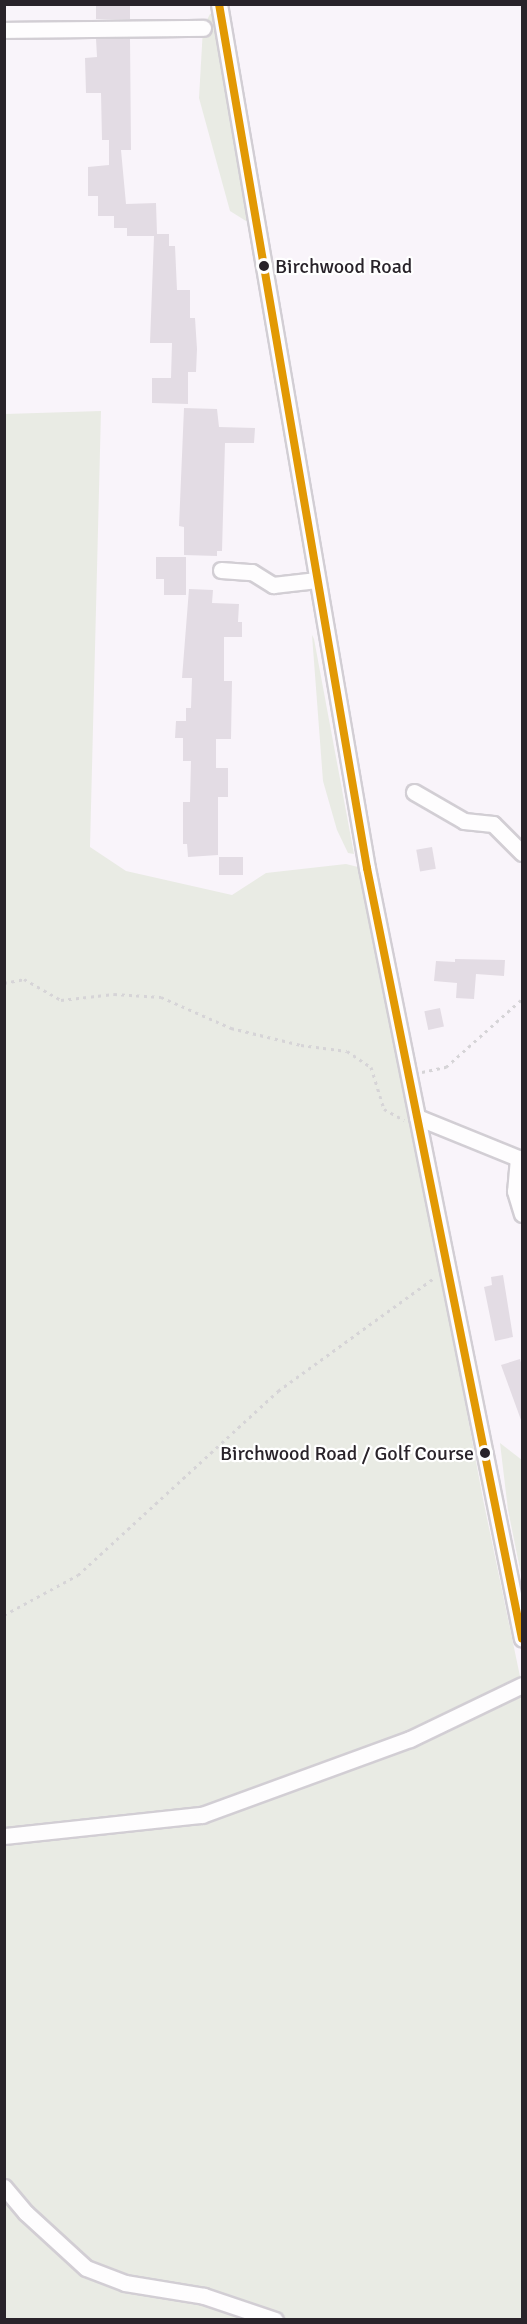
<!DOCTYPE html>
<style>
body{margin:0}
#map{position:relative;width:527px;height:2324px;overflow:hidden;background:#f9f4fa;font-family:Signika,sans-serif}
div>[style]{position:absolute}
.green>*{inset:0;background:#e9ebe4}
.building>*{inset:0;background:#e3dce4;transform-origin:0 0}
.path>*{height:3px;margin-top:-1.5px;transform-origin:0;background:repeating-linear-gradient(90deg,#d6d4d7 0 3px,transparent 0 7.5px)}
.roads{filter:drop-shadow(2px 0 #d2ced4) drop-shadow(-2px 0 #d2ced4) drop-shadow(0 2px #d2ced4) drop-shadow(0 -2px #d2ced4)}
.minor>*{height:15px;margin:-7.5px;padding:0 7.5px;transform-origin:7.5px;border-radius:7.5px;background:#fefdfe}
.bus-1>*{height:8px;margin:-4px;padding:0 4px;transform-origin:4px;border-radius:4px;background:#e29904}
.dots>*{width:16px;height:16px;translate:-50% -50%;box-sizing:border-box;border:3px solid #fff;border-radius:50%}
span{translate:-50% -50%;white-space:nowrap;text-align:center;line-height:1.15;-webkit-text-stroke:4.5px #fff;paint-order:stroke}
.bus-label{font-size:20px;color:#29232a}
.left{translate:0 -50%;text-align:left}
.right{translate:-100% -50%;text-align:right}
.frame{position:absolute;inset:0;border:6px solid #29232a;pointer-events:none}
</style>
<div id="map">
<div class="green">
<i style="clip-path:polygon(220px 12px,255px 219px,246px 221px,230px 211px,199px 98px,203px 28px,210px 14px)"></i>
<i style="clip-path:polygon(101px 411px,90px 847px,126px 871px,232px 895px,266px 873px,346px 864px,366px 869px,483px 1499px,522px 1686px,522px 2319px,5px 2319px,5px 414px)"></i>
<i style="clip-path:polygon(312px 635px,314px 639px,354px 854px,348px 853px,337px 830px,323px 781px)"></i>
<i style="clip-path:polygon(500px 1443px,522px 1460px,522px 1579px,508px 1510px)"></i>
</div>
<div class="building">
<i style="left:96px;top:4px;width:34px;height:15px"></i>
<i style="clip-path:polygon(130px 38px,131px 150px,121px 150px,126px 204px,156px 203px,157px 234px,169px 234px,169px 246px,175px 246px,177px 290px,190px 290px,190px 318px,195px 318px,197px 349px,196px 372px,188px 372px,188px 404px,152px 403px,152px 378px,171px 378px,172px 343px,150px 343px,154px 236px,127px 236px,127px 228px,114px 228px,114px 216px,98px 216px,98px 196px,88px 196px,88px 167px,109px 165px,109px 140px,102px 140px,101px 93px,86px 93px,85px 58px,97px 57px,96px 39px)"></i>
<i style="clip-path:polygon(184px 408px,217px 409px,219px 427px,255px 428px,254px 443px,225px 443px,222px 551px,217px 551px,217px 556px,184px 555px,184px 527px,179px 526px)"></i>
<i style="clip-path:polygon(156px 557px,186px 557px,186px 595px,164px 595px,164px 579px,156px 579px)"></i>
<i style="clip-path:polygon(189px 589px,213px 590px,212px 603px,239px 604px,238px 622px,242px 622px,242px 637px,224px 637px,224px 681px,232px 681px,231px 739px,216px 739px,216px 768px,228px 768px,228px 797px,218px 797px,218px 855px,188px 857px,187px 844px,183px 844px,183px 802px,190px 802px,191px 761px,183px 761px,183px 738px,175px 738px,176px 721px,186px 721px,186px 708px,191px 708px,192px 678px,182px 678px)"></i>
<i style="left:432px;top:847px;width:22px;height:16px;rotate:80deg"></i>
<i style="left:219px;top:857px;width:24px;height:18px"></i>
<i style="clip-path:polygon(455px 959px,505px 960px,504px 976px,476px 974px,474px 999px,456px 998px,457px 983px,434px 981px,436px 961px,455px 962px)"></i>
<i style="left:440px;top:1008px;width:19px;height:16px;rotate:78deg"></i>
<i style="clip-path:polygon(503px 1275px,513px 1337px,495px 1341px,484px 1287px,492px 1285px,491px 1277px)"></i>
<i style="clip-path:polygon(520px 1359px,522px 1366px,521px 1420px,501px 1365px)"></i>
</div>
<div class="path">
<i style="left:4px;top:983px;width:20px;rotate:-11deg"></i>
<i style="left:24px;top:979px;width:43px;rotate:29.6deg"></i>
<i style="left:61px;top:1000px;width:53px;rotate:-6.5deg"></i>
<i style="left:114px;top:994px;width:47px;rotate:3.7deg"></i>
<i style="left:161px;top:997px;width:77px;rotate:23.9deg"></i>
<i style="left:231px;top:1028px;width:72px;rotate:13.7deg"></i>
<i style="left:301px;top:1045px;width:46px;rotate:7.4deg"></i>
<i style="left:347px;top:1051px;width:29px;rotate:34deg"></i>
<i style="left:371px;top:1067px;width:44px;rotate:72.8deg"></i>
<i style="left:384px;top:1109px;width:23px;rotate:29deg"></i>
<i style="left:422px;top:1072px;width:25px;rotate:-12deg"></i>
<i style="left:446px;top:1067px;width:102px;rotate:-41.8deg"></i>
<i style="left:4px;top:1615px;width:84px;rotate:-28.4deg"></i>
<i style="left:78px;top:1575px;width:272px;rotate:-42.6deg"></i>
<i style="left:278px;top:1391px;width:193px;rotate:-35.9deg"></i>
</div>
<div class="roads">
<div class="minor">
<i style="left:219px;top:4px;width:877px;rotate:80.28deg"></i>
<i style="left:367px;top:868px;width:786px;rotate:78.63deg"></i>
<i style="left:4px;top:30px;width:199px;rotate:-0.6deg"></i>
<i style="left:221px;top:570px;width:31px;rotate:4deg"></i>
<i style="left:252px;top:572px;width:25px;rotate:32deg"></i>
<i style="left:273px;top:585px;width:44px;rotate:-6.5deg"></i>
<i style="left:414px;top:792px;width:58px;rotate:30.1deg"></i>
<i style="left:464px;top:821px;width:29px;rotate:6deg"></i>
<i style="left:493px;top:824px;width:41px;rotate:45deg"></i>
<i style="left:417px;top:1117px;width:109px;rotate:22.1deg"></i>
<i style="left:518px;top:1158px;width:33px;rotate:95deg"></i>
<i style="left:515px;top:1191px;width:24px;rotate:73deg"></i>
<i style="left:4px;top:1836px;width:199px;rotate:-6.1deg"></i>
<i style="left:202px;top:1815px;width:221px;rotate:-20.1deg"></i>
<i style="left:410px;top:1739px;width:124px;rotate:-25.7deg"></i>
<i style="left:4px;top:2187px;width:34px;rotate:50deg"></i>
<i style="left:26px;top:2213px;width:81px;rotate:42.5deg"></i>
<i style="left:86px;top:2268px;width:42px;rotate:21deg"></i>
<i style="left:125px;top:2283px;width:80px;rotate:9.3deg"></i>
<i style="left:204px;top:2296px;width:75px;rotate:18.7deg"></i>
</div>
</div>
<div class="bus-1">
<i style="left:219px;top:4px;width:877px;rotate:80.28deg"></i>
<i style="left:367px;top:868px;width:786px;rotate:78.63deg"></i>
</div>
<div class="dots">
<i style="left:264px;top:266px;background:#29232a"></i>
<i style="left:485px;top:1453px;background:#29232a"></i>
</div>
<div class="bus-label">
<span class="left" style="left:275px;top:266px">Birchwood Road</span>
<span class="right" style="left:474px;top:1453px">Birchwood Road / Golf Course</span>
</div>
<div class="frame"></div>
</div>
